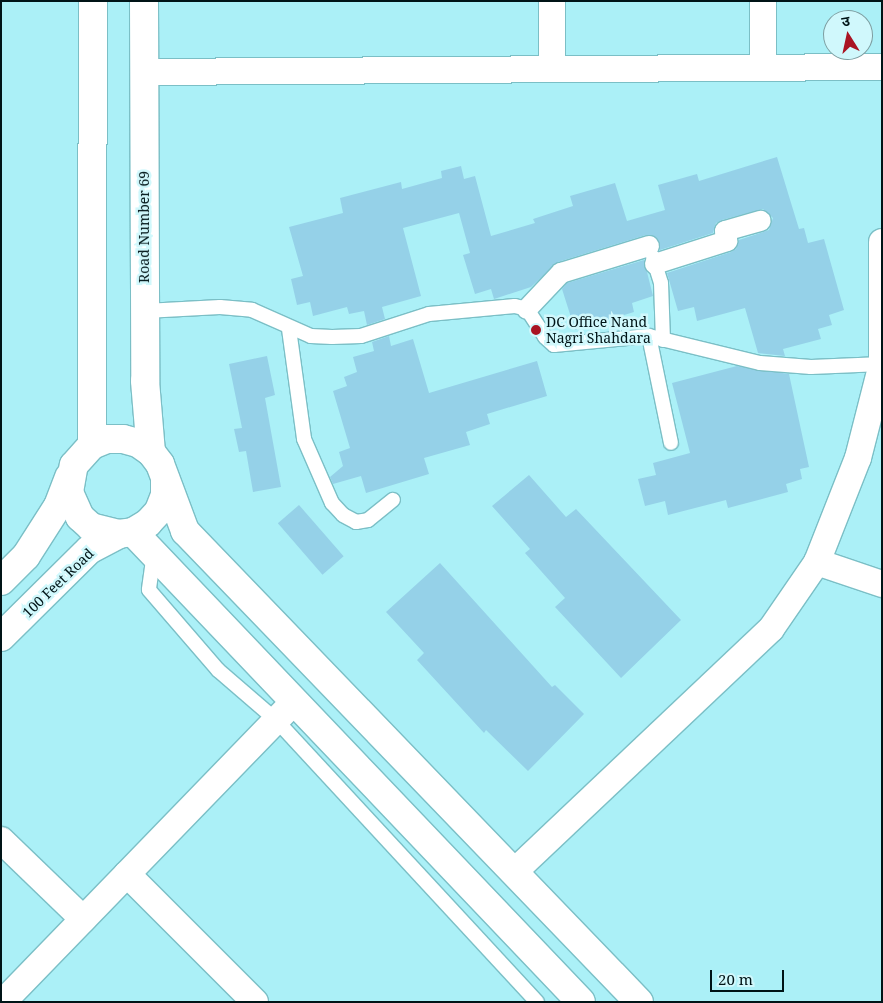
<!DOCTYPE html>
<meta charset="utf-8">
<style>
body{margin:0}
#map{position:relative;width:883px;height:1003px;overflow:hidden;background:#abf0f7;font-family:"Noto Serif","Noto Sans Devanagari",serif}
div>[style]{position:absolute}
.building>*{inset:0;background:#95d1e8;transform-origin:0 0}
.roads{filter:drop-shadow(1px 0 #7bbfc6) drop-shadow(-1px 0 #7bbfc6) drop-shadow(0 1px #7bbfc6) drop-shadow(0 -1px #7bbfc6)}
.service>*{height:14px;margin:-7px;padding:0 7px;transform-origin:7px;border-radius:7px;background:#fff}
.pedestrian>*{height:20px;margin:-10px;padding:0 10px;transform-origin:10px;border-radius:10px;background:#fff}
.minor>*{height:26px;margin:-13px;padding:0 13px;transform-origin:13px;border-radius:13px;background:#fff}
.secondary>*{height:28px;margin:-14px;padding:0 14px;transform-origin:14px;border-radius:14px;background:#fff}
.dots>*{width:14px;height:14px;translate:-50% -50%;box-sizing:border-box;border:2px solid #d0f8fc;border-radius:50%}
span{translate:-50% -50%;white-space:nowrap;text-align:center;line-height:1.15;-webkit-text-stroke:5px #d0f8fc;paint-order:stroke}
.street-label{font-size:14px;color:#001417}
.poi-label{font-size:14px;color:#001417}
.left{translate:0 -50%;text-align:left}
.frame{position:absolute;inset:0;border:2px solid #001417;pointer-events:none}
.north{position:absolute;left:823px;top:10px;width:50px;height:50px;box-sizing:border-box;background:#d0f8fc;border:1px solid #7d9da0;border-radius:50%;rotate:350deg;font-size:14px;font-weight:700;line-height:20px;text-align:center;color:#001417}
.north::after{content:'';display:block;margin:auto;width:18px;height:22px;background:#a91423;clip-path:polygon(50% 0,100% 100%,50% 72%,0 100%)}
.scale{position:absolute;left:710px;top:970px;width:74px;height:22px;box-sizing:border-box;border:2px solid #001417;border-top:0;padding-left:6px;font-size:15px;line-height:18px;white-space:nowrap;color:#001417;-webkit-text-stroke:4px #d0f8fc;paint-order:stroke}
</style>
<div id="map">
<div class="building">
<i style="clip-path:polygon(777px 157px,799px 229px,804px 228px,808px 243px,824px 239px,844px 310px,829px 315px,832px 325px,818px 329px,821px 339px,783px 349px,785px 356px,758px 353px,745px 308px,697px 321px,694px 307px,678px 311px,667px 273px,731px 252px,736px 249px,739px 240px,769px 230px,773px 218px,763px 209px,722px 220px,716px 223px,713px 233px,660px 250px,657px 238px,646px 235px,558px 262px,531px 287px,494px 299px,491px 289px,475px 294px,463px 255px,470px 253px,459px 213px,403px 228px,421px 296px,382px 307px,385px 319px,367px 325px,364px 311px,349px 314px,347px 307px,313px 316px,310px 302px,297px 305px,291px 279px,303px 276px,289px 227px,343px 213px,340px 198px,401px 182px,402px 189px,442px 178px,441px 171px,461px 166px,464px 179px,475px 176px,491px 236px,535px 223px,533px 219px,573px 206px,570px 196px,615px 183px,627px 221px,665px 210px,658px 185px,697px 174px,699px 181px)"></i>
<i style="clip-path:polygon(644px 260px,653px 296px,632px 303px,634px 312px,575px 330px,562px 289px,567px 283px)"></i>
<i style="clip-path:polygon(389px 336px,391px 346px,413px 339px,429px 393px,537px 361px,547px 396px,487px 414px,490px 424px,466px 432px,470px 445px,424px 458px,429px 474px,366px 493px,361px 476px,333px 484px,330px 477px,343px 466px,339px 452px,350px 448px,333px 391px,347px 386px,344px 377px,357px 372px,353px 357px,374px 351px,372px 342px)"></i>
<i style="clip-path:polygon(267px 356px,275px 395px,265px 398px,281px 487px,253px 492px,246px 451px,239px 452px,234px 429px,242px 428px,229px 364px)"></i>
<i style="clip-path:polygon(737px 366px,789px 374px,809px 467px,800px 469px,802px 479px,786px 484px,788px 492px,728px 508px,726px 500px,668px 515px,665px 501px,645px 506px,638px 479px,656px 475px,653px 463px,690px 453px,672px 383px)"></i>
<i style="clip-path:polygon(529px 475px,566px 517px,576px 509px,681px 620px,621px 678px,555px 607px,565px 598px,525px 553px,530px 549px,492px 506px)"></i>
<i style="left:299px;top:505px;width:68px;height:28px;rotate:49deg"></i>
<i style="clip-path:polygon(440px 563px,552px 687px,555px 685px,584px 714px,528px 771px,486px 730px,484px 733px,417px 660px,424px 653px,386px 612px)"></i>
</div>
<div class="roads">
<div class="service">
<i style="left:653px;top:257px;width:27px;rotate:73deg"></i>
<i style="left:661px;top:283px;width:57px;rotate:88deg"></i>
<i style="left:145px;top:311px;width:75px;rotate:-3.1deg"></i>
<i style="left:220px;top:307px;width:32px;rotate:5deg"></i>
<i style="left:252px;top:310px;width:64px;rotate:23.8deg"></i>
<i style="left:311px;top:336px;width:21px;rotate:3deg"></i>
<i style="left:332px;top:337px;width:29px;rotate:-2deg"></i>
<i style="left:361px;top:336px;width:71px;rotate:-17.9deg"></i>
<i style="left:429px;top:314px;width:86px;rotate:-5.3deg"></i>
<i style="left:515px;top:306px;width:12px;rotate:14deg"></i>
<i style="left:527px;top:309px;width:33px;rotate:57deg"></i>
<i style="left:545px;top:337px;width:12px;rotate:42deg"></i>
<i style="left:554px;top:345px;width:95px;rotate:-5.4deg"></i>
<i style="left:649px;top:336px;width:114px;rotate:13.7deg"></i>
<i style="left:760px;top:363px;width:51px;rotate:4.5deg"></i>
<i style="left:811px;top:367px;width:71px;rotate:-2.4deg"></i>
<i style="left:289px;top:329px;width:111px;rotate:82.2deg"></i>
<i style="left:304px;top:439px;width:70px;rotate:66.4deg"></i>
<i style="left:332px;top:503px;width:16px;rotate:47deg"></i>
<i style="left:343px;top:515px;width:15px;rotate:28deg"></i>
<i style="left:356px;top:522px;width:12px;rotate:-9deg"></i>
<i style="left:368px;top:520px;width:32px;rotate:-39deg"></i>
<i style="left:649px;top:336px;width:109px;rotate:78.4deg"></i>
<i style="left:154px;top:553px;width:37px;rotate:98deg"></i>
<i style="left:149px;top:590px;width:106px;rotate:49.2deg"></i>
<i style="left:218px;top:670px;width:77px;rotate:40.8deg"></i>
<i style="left:276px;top:720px;width:384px;rotate:47.2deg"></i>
</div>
<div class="pedestrian">
<i style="left:655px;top:264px;width:76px;rotate:-17.7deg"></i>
<i style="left:727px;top:241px;width:10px;rotate:-101deg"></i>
<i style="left:725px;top:231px;width:37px;rotate:-16deg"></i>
<i style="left:527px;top:309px;width:50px;rotate:-46.6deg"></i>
<i style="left:561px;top:273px;width:92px;rotate:-17.1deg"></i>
</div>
<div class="minor">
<i style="left:763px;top:68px;width:67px;rotate:-90deg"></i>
<i style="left:552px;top:69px;width:68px;rotate:-90deg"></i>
<i style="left:144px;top:72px;width:738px;rotate:-0.39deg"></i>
<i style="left:817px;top:562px;width:69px;rotate:18.7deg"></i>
<i style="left:1px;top:840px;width:114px;rotate:43.9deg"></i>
<i style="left:515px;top:871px;width:352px;rotate:-43.4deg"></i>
<i style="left:771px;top:629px;width:81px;rotate:-55.5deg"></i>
<i style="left:817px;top:562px;width:112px;rotate:-68.5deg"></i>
<i style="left:858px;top:458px;width:97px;rotate:-75.7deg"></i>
<i style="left:882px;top:364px;width:122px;rotate:-90deg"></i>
<i style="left:127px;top:874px;width:181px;rotate:45deg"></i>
<i style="left:3px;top:1002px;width:419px;rotate:-45.9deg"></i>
</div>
<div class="secondary">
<i style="left:144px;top:1px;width:380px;rotate:89.8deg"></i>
<i style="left:145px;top:381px;width:71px;rotate:85.2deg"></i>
<i style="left:92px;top:445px;width:444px;rotate:-89.9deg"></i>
<i style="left:165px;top:479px;width:16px;rotate:90deg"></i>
<i style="left:165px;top:495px;width:17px;rotate:111deg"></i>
<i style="left:159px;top:511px;width:16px;rotate:133deg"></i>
<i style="left:148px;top:523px;width:17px;rotate:149deg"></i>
<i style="left:133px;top:532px;width:14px;rotate:172deg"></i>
<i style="left:119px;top:534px;width:29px;rotate:-166deg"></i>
<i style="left:91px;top:527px;width:15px;rotate:-138deg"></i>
<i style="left:80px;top:517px;width:27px;rotate:-114deg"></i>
<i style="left:69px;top:492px;width:27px;rotate:-80deg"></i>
<i style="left:74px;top:465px;width:27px;rotate:-48deg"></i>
<i style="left:92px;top:445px;width:16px;rotate:-22deg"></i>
<i style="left:107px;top:439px;width:16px"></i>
<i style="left:123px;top:439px;width:16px;rotate:15deg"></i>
<i style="left:138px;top:443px;width:16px;rotate:35deg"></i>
<i style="left:151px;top:452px;width:15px;rotate:53deg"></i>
<i style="left:160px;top:464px;width:72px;rotate:69.5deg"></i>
<i style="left:185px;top:531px;width:654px;rotate:46.05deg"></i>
<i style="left:133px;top:532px;width:649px;rotate:46.37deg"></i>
<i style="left:1px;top:581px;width:35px;rotate:-45deg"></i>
<i style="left:26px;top:556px;width:59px;rotate:-57.4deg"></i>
<i style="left:58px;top:506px;width:31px;rotate:-69deg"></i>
<i style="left:1px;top:637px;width:124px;rotate:-44.7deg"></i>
<i style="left:89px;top:550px;width:34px;rotate:-28deg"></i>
</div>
</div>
<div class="dots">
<i style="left:536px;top:330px;background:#a91423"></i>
</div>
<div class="street-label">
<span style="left:144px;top:227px;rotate:-90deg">Road Number 69</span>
<span style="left:58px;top:583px;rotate:-44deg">100 Feet Road</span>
</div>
<div class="poi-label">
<span class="left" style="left:546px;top:330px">DC Office Nand<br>Nagri Shahdara</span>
</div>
<div class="frame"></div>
<div class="north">उ</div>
<div class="scale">20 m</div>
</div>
